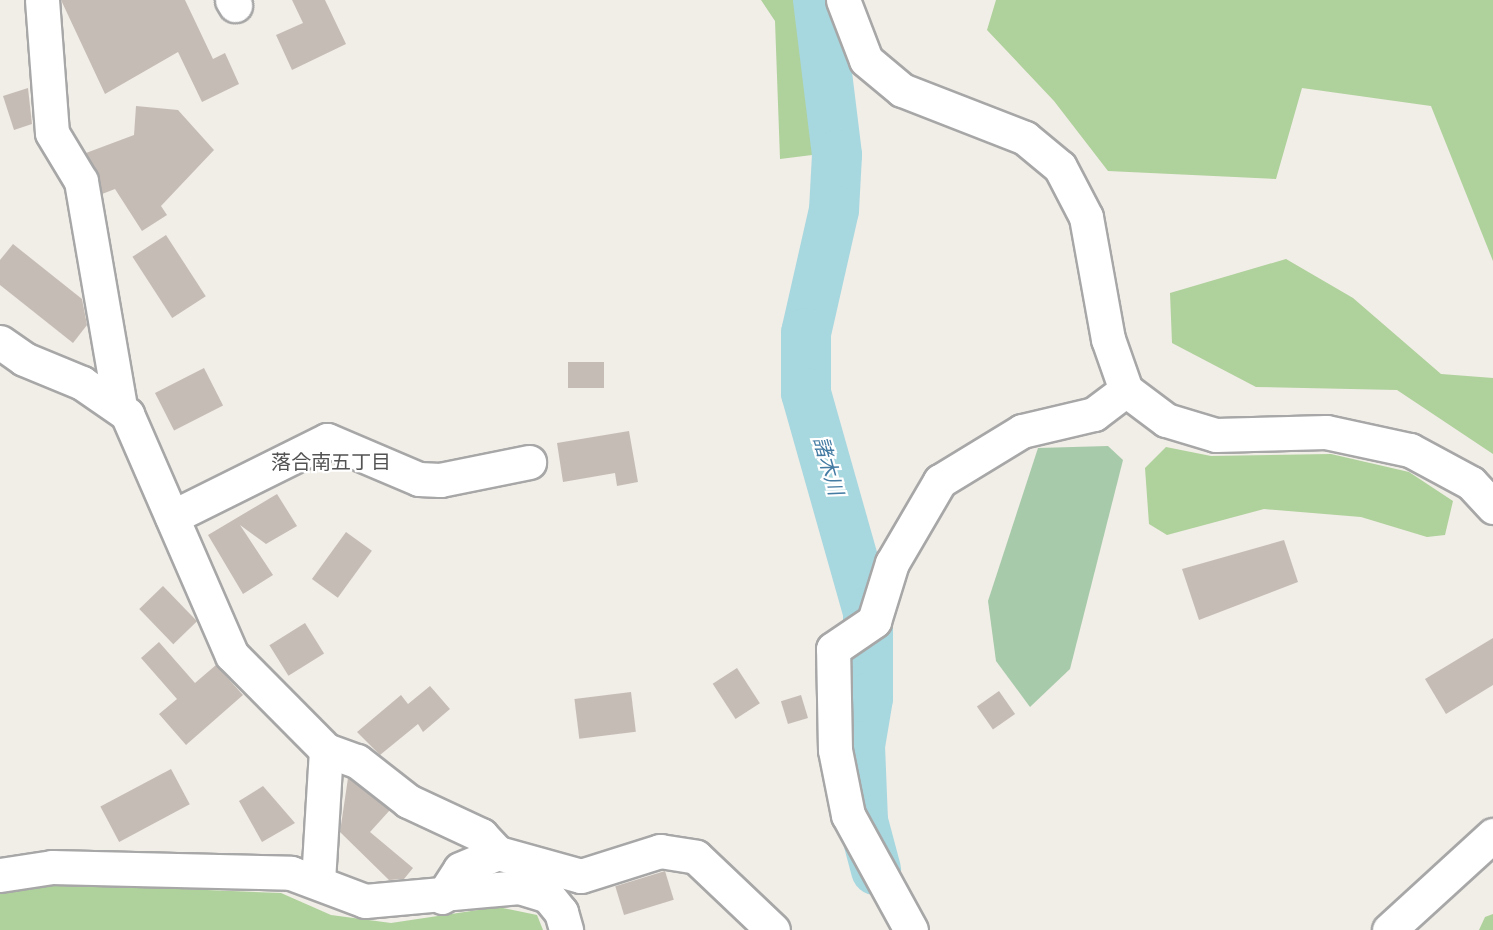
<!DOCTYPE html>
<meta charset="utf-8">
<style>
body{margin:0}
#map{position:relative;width:1493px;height:930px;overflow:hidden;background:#f1ede7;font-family:"Varela Round","Noto Sans JP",sans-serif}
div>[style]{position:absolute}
.forest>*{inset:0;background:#afd19b}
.cemetery>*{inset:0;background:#a7caaa}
.river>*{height:50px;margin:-25px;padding:0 25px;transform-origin:25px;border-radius:25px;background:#a7d7df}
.building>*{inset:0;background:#c6bcb6;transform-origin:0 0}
.roads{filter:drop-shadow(2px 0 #a7a7a7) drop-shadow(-2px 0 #a7a7a7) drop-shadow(0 2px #a7a7a7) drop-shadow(0 -2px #a7a7a7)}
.minor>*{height:33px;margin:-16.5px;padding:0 16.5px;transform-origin:16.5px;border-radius:16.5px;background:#fff}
span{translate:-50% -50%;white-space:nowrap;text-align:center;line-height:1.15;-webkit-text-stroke:4.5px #fff;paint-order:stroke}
.neighbourhood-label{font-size:20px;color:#535353}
.water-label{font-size:20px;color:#447ba3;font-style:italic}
</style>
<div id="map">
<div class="forest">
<i style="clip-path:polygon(761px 0,809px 0,843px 108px,820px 154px,780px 159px,775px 21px)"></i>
<i style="clip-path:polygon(996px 0,1493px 0,1493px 261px,1431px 106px,1302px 88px,1276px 179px,1108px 171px,1054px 101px,987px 30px)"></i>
<i style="clip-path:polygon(1286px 259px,1353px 298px,1441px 374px,1493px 378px,1493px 454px,1397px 390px,1256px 387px,1172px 343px,1170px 293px)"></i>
<i style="clip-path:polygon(1166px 447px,1211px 456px,1331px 454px,1409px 472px,1453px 501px,1445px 535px,1427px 537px,1361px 517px,1264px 509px,1167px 535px,1149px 524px,1145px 468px)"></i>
<i style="clip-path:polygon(60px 884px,281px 893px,331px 915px,391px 923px,498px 907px,537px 915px,543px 930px,0 930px,0 892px)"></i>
<i style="clip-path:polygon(1493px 914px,1493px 930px,1479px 930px,1485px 917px)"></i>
</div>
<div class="cemetery">
<i style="clip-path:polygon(1108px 446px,1123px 460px,1070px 669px,1030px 707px,996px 661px,988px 601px,1038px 448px)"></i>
</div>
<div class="river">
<i style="left:818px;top:0;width:156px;rotate:83deg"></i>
<i style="left:837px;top:155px;width:55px;rotate:93.1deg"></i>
<i style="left:834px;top:210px;width:126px;rotate:102.8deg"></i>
<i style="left:806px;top:333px;width:60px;rotate:90deg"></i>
<i style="left:806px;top:393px;width:228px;rotate:74.2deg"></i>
<i style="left:868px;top:612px;width:86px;rotate:90deg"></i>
<i style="left:868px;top:698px;width:49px;rotate:99.5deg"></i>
<i style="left:860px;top:746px;width:75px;rotate:87.7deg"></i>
<i style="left:863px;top:821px;width:51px;rotate:75.1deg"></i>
</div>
<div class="building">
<i style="clip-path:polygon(61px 0,185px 0,213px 59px,225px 53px,239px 84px,202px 102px,178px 52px,105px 94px)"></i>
<i style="clip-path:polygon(292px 0,325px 0,346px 44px,292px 70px,276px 35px,303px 23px)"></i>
<i style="clip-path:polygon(28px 88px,32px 124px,14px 130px,3px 96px)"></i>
<i style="clip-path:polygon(136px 106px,178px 110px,214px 150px,161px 206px,167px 215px,142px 231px,115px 189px,102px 194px,86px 153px,134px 135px)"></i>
<i style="left:166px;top:235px;width:73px;height:40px;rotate:57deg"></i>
<i style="clip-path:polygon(13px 244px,82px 299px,87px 325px,73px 343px,0 285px,0 260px)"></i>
<i style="left:568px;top:362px;width:36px;height:26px"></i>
<i style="left:204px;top:368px;width:42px;height:55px;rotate:63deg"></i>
<i style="clip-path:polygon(629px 431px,638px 482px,617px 486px,615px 473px,563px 482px,557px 443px)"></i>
<i style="clip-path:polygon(277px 494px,297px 526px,266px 544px,240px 525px,273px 575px,243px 594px,208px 535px)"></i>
<i style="left:346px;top:532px;width:32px;height:58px;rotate:36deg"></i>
<i style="clip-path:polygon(1284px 540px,1298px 582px,1199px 620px,1182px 569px)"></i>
<i style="left:163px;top:586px;width:49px;height:33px;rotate:46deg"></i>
<i style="left:305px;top:623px;width:36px;height:42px;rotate:58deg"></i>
<i style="clip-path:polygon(1493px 638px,1493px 685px,1446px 714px,1425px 679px)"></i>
<i style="clip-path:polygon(159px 642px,195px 683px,216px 665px,243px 695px,186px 745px,159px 714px,177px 699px,141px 658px)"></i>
<i style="left:737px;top:668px;width:42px;height:29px;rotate:57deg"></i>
<i style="clip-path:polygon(430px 686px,450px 709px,423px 732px,418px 724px,380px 755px,357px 732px,401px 695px,408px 704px)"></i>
<i style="left:999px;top:691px;width:28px;height:27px;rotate:55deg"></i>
<i style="left:631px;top:692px;width:40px;height:57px;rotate:83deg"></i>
<i style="left:801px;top:695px;width:24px;height:21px;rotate:73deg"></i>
<i style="left:171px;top:769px;width:40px;height:80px;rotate:62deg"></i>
<i style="clip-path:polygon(348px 778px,390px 810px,370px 832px,413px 868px,404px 879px,389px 880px,340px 832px)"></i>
<i style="clip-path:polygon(263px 786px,295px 823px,262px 842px,239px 801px)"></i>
<i style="left:665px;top:871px;width:30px;height:52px;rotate:73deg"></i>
</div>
<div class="roads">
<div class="minor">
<i style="left:42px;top:0;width:133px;rotate:85.7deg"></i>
<i style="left:52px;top:133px;width:56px;rotate:58.9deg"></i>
<i style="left:81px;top:181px;width:228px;rotate:80.2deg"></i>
<i style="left:232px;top:0;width:6px;rotate:59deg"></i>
<i style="left:843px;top:0;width:64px;rotate:69deg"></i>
<i style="left:866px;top:60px;width:47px;rotate:39.8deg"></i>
<i style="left:902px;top:90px;width:132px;rotate:21.3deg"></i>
<i style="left:1025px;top:138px;width:45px;rotate:39.6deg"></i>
<i style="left:1060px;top:167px;width:56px;rotate:62.5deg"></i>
<i style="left:1086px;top:217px;width:124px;rotate:79.8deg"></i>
<i style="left:1108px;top:339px;width:54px;rotate:70.6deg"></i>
<i style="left:1126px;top:390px;width:50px;rotate:36.9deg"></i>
<i style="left:1166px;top:420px;width:52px;rotate:16.7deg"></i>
<i style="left:1216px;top:435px;width:110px;rotate:-1.6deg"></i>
<i style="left:1326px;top:432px;width:86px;rotate:12.1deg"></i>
<i style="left:1410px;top:450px;width:69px;rotate:28.4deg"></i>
<i style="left:1471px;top:483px;width:33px;rotate:47deg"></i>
<i style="left:0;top:342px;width:29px;rotate:35deg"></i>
<i style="left:24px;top:359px;width:63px;rotate:22.5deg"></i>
<i style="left:82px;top:383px;width:55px;rotate:34.6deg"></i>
<i style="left:127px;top:414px;width:263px;rotate:66.5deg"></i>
<i style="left:232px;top:655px;width:134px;rotate:45.3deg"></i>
<i style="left:326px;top:750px;width:131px;rotate:93.5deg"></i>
<i style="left:172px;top:517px;width:173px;rotate:-26.4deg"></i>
<i style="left:327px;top:440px;width:100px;rotate:23deg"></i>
<i style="left:419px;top:479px;width:21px;rotate:3deg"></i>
<i style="left:440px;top:480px;width:91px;rotate:-11.4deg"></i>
<i style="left:326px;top:750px;width:33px;rotate:20deg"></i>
<i style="left:357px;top:761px;width:65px;rotate:38.1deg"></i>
<i style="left:408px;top:801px;width:81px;rotate:25deg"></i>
<i style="left:481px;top:835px;width:25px;rotate:47deg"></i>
<i style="left:0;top:875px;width:53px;rotate:-8.7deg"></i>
<i style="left:52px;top:867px;width:239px;rotate:1.4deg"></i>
<i style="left:291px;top:873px;width:79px;rotate:20.7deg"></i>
<i style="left:365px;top:901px;width:155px;rotate:-5.2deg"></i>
<i style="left:519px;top:887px;width:30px;rotate:17deg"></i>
<i style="left:548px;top:896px;width:21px;rotate:51deg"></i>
<i style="left:561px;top:912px;width:19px;rotate:74deg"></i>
<i style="left:442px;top:897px;width:33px;rotate:-57deg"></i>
<i style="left:460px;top:869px;width:41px;rotate:-22.8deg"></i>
<i style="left:498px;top:853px;width:86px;rotate:15.5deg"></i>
<i style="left:581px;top:876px;width:83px;rotate:-17.6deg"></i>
<i style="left:660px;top:851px;width:36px;rotate:9deg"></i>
<i style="left:696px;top:857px;width:106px;rotate:43.5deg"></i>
<i style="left:911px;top:930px;width:131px;rotate:-118.7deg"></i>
<i style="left:848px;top:815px;width:66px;rotate:-101.3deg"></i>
<i style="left:835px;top:750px;width:101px;rotate:-91.1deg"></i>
<i style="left:833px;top:649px;width:50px;rotate:-34.3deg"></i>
<i style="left:874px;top:621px;width:61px;rotate:-72.8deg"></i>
<i style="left:892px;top:563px;width:95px;rotate:-59.7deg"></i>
<i style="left:940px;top:481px;width:96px;rotate:-31.4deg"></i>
<i style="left:1022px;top:431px;width:74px;rotate:-13.3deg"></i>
<i style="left:1094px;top:414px;width:40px;rotate:-37deg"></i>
<i style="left:1389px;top:930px;width:141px;rotate:-42.4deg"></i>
</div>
</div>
<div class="neighbourhood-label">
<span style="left:331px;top:463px">落合南五丁目</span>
</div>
<div class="water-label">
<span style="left:827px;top:466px;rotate:74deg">諸木川</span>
</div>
</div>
